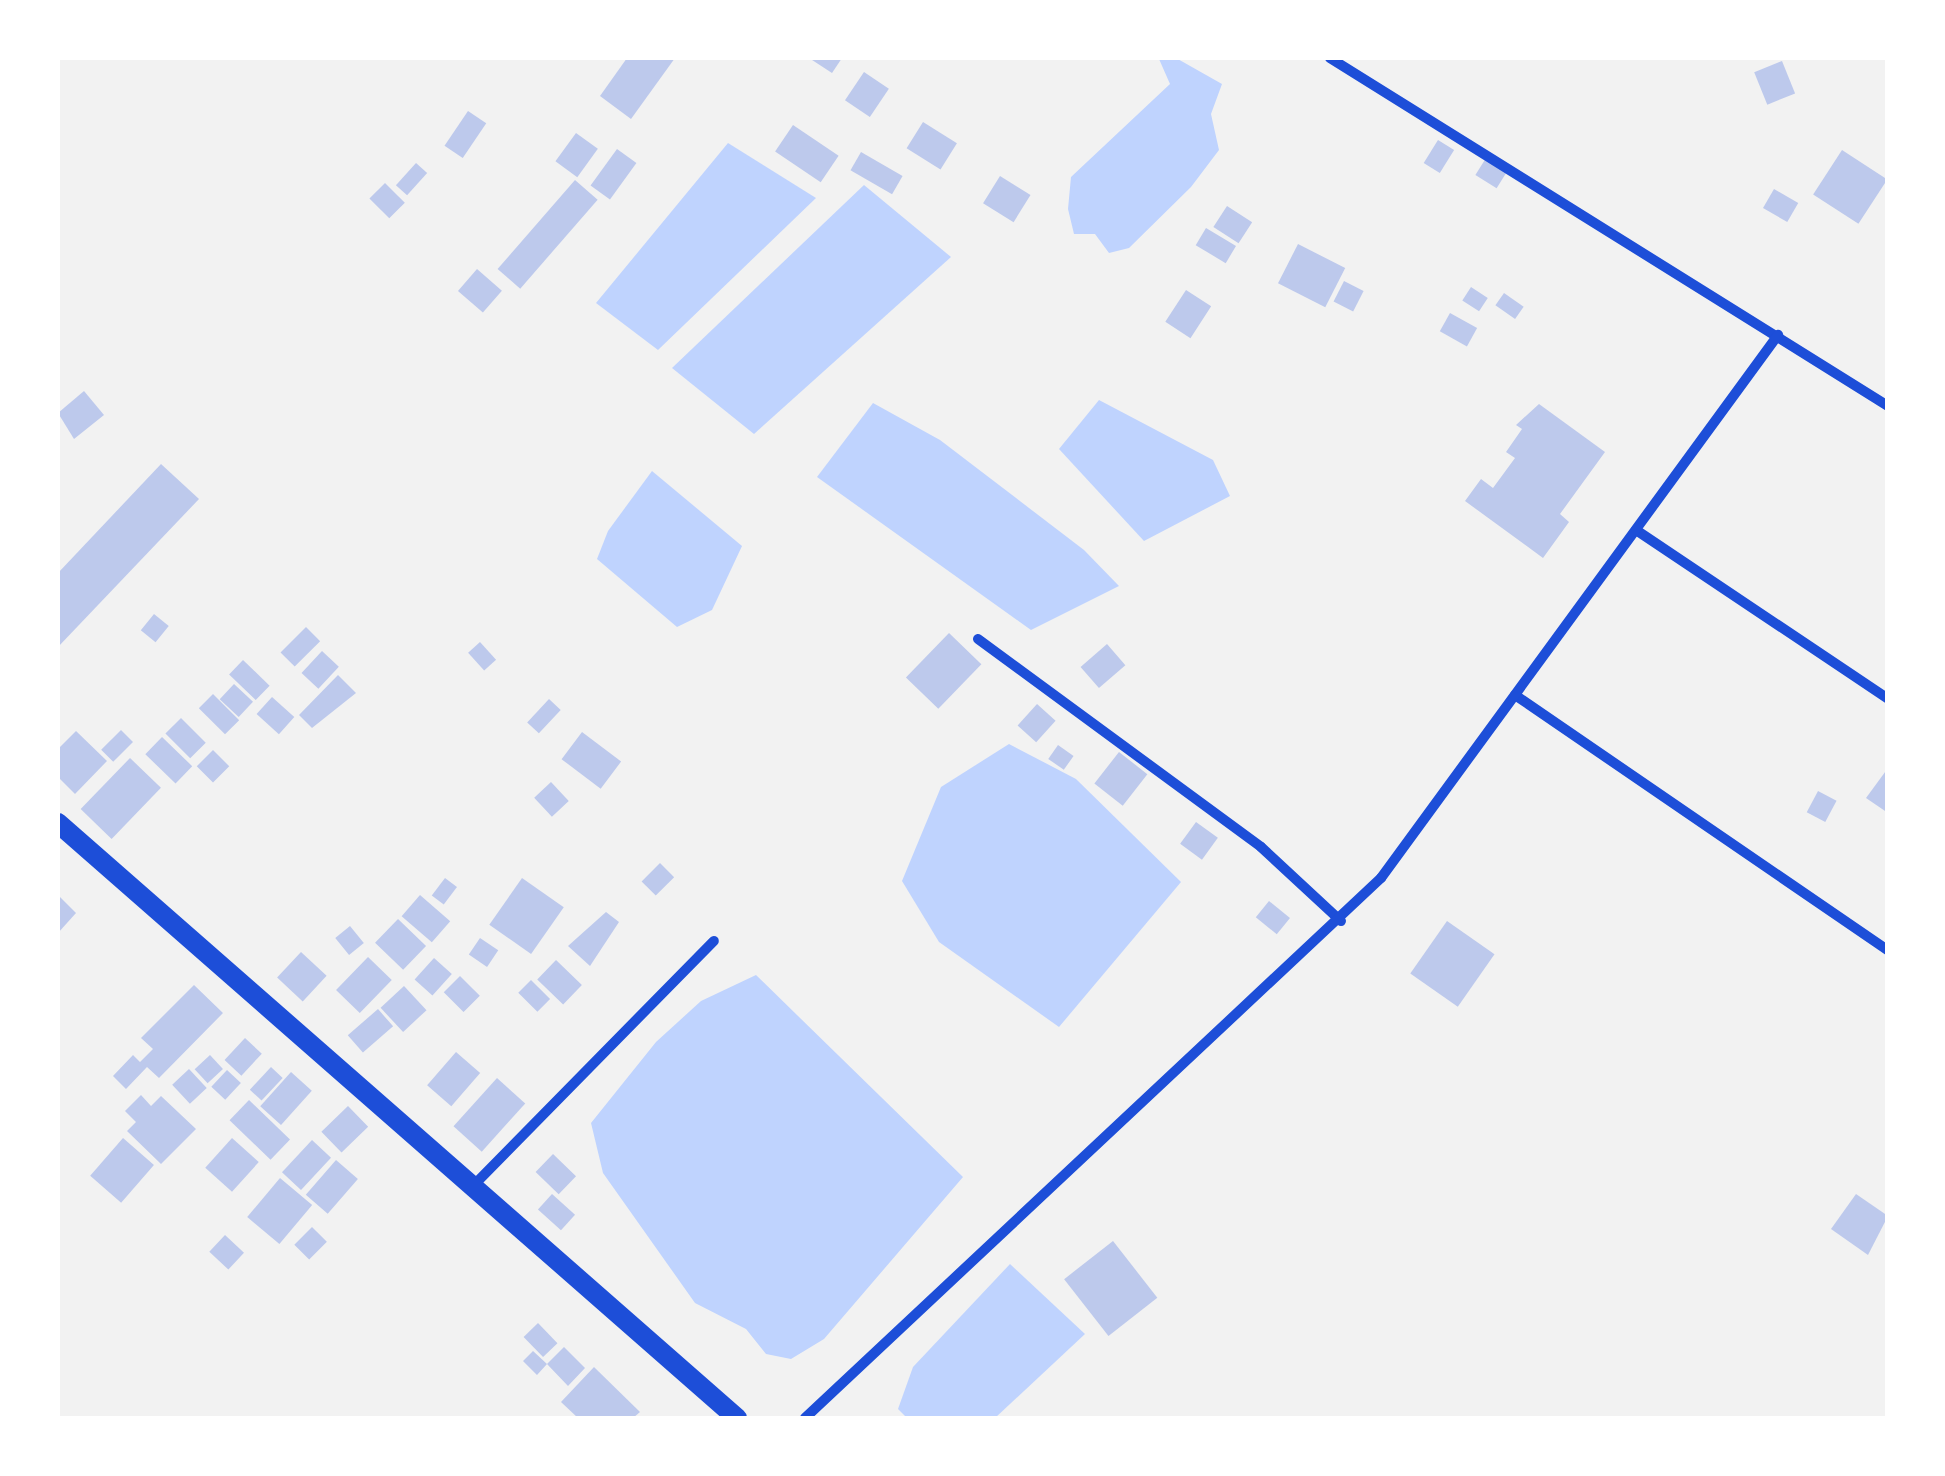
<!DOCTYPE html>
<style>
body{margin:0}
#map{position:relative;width:1945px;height:1476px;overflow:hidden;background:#f2f2f2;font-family:Barlow,sans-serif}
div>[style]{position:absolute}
.water>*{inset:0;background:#bfd3fe}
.building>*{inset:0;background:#bdc9ec;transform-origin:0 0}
.minor>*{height:10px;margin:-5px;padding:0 5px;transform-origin:5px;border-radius:5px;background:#1d4ed8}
.secondary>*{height:20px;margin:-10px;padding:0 10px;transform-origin:10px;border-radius:10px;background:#1d4ed8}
span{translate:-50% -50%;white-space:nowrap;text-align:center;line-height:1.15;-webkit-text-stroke:10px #fff;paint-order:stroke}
.frame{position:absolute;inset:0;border:60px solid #fff;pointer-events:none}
</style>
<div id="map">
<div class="water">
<i style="clip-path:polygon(1176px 58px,1222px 84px,1211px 114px,1219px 150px,1191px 187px,1129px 248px,1109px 253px,1095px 234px,1074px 234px,1068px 209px,1071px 177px,1170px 84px,1159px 59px)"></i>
<i style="clip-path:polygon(728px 143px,816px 198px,658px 350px,596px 303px)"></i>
<i style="clip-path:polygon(864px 185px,951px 257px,754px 434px,672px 368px)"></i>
<i style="clip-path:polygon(1099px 400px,1213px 460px,1230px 496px,1144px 541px,1059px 449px)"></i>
<i style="clip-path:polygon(873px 403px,940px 440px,1084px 550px,1119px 586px,1031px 630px,817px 477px)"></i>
<i style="clip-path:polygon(652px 471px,742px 546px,712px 610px,677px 627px,597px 559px,608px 531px)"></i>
<i style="clip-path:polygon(1009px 744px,1076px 779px,1181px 882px,1059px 1027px,939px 942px,902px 881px,941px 787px)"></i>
<i style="clip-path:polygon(756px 975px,963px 1177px,824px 1339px,791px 1359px,766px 1354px,746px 1329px,695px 1303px,603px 1173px,591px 1123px,656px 1042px,701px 1001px)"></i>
<i style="clip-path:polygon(1010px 1264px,1085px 1334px,995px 1418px,907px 1418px,898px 1409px,913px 1367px)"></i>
</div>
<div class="building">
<i style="clip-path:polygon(627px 58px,675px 58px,631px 119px,600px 96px)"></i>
<i style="clip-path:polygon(809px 58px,842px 58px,832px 73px)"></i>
<i style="left:1782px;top:61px;width:35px;height:30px;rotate:68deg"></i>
<i style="left:864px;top:72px;width:30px;height:34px;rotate:34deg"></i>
<i style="left:468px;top:111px;width:22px;height:42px;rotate:34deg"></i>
<i style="left:923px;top:122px;width:40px;height:31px;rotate:32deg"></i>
<i style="left:793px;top:125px;width:55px;height:32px;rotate:34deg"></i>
<i style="left:576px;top:133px;width:27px;height:35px;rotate:36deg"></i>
<i style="left:1438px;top:140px;width:19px;height:27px;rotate:32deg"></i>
<i style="left:617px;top:149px;width:24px;height:45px;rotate:36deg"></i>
<i style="left:1842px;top:150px;width:54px;height:53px;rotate:33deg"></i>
<i style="left:861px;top:152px;width:48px;height:21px;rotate:30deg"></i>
<i style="left:1486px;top:158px;width:25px;height:20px;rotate:32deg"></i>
<i style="left:416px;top:163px;width:15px;height:30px;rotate:42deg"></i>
<i style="left:1000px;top:176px;width:36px;height:32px;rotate:32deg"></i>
<i style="left:575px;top:180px;width:30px;height:118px;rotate:41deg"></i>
<i style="left:385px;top:183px;width:28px;height:22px;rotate:45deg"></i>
<i style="left:1774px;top:189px;width:28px;height:22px;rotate:30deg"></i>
<i style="left:1227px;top:206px;width:30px;height:25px;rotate:33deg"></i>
<i style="left:1206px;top:228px;width:35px;height:20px;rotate:31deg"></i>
<i style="left:1298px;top:244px;width:53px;height:44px;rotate:27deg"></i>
<i style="left:477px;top:269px;width:33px;height:29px;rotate:41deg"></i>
<i style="left:1344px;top:281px;width:22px;height:23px;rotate:27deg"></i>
<i style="left:1471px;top:287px;width:20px;height:16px;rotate:33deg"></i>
<i style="left:1186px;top:290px;width:30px;height:38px;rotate:33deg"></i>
<i style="left:1504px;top:293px;width:24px;height:15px;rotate:35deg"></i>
<i style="left:1450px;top:313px;width:31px;height:21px;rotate:29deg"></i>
<i style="clip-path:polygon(84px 391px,104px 415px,74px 439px,58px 413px)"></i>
<i style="clip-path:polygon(1539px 404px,1605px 452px,1560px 514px,1569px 522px,1543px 558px,1465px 501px,1481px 479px,1493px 488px,1515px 458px,1506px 452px,1522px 429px,1516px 425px)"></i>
<i style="clip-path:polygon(161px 464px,199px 499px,58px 647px,58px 573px)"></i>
<i style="left:154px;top:614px;width:19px;height:21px;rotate:39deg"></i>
<i style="left:306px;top:627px;width:20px;height:36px;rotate:45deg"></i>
<i style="left:949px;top:633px;width:45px;height:62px;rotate:44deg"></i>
<i style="left:480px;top:642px;width:24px;height:16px;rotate:48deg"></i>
<i style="left:1107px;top:644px;width:28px;height:35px;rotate:49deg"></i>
<i style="left:322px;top:651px;width:23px;height:30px;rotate:43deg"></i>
<i style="left:243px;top:660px;width:37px;height:20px;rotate:44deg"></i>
<i style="clip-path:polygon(338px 675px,356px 693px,312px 728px,299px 715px)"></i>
<i style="left:234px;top:684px;width:26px;height:21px;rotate:43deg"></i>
<i style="left:213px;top:694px;width:37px;height:20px;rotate:45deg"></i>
<i style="left:272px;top:697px;width:30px;height:23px;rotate:42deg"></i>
<i style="left:549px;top:699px;width:16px;height:32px;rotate:43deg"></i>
<i style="left:1037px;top:704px;width:25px;height:29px;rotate:42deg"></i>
<i style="left:181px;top:718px;width:35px;height:22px;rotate:45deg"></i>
<i style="left:121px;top:730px;width:17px;height:28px;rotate:45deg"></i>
<i style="clip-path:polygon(76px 731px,107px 761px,75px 794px,58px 777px,58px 749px)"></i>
<i style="left:582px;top:732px;width:49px;height:34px;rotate:37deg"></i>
<i style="left:162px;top:737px;width:42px;height:24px;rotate:44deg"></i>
<i style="left:1058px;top:745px;width:19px;height:17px;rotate:35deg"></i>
<i style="left:213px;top:750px;width:23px;height:23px;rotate:45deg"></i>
<i style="left:1119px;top:752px;width:36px;height:40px;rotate:38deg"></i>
<i style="left:130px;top:758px;width:43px;height:71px;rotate:44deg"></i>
<i style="clip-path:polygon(1888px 768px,1888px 813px,1866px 798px)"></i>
<i style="left:551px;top:782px;width:26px;height:23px;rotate:47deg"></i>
<i style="left:1818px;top:791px;width:21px;height:24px;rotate:28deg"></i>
<i style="left:1196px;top:822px;width:27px;height:27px;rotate:36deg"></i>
<i style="left:660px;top:863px;width:20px;height:26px;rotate:45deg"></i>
<i style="left:445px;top:878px;width:15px;height:22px;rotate:37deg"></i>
<i style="left:522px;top:878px;width:51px;height:57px;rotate:35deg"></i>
<i style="left:420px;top:895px;width:40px;height:28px;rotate:41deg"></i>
<i style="clip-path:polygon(60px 897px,76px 913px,58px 933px,58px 899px)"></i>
<i style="left:1269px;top:901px;width:27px;height:21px;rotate:39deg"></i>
<i style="clip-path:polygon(606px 912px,619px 922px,590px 966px,568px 946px)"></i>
<i style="left:398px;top:919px;width:39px;height:33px;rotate:44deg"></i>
<i style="left:1447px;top:921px;width:58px;height:64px;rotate:35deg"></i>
<i style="left:350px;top:926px;width:22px;height:19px;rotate:51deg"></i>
<i style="left:480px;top:938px;width:22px;height:20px;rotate:34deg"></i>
<i style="left:301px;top:952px;width:35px;height:35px;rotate:43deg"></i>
<i style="left:368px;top:957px;width:33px;height:46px;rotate:44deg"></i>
<i style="left:434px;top:958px;width:24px;height:29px;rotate:42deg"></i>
<i style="left:556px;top:960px;width:36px;height:27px;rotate:44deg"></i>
<i style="left:460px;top:976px;width:28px;height:23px;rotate:45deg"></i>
<i style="left:531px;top:980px;width:27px;height:18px;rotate:45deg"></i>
<i style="clip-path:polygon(194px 985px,223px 1013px,159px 1078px,147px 1067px,126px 1089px,113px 1076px,133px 1055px,140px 1062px,153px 1049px,141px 1038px)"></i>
<i style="left:404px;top:986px;width:33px;height:32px;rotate:47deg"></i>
<i style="left:378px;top:1009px;width:23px;height:40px;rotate:49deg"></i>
<i style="left:245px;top:1038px;width:23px;height:30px;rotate:43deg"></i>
<i style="left:456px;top:1052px;width:32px;height:44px;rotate:41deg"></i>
<i style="left:210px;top:1055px;width:19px;height:21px;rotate:47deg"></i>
<i style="left:271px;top:1067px;width:16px;height:31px;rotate:43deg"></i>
<i style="left:189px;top:1069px;width:26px;height:23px;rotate:47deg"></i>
<i style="left:227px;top:1070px;width:19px;height:23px;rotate:43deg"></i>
<i style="left:291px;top:1072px;width:28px;height:46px;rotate:42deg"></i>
<i style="left:497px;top:1078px;width:38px;height:65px;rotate:42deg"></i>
<i style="clip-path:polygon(141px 1095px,151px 1106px,161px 1096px,196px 1129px,161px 1164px,127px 1131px,136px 1122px,125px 1111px)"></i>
<i style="left:249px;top:1100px;width:57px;height:28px;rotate:44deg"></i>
<i style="left:348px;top:1106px;width:29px;height:37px;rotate:46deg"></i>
<i style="left:123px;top:1138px;width:41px;height:50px;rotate:41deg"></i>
<i style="left:232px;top:1138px;width:36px;height:40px;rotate:42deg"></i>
<i style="left:312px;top:1140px;width:26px;height:44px;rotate:43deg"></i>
<i style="left:553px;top:1154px;width:32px;height:25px;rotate:44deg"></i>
<i style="left:336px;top:1160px;width:29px;height:46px;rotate:41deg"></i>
<i style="left:280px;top:1178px;width:42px;height:51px;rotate:40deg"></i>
<i style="left:552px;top:1194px;width:31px;height:21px;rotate:42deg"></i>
<i style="clip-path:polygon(1856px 1194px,1888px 1216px,1868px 1255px,1831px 1229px)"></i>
<i style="left:312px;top:1227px;width:21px;height:25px;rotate:45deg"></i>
<i style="left:225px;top:1235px;width:26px;height:23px;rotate:43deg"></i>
<i style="left:1113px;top:1241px;width:72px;height:62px;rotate:52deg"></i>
<i style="left:538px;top:1323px;width:28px;height:20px;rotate:46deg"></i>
<i style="clip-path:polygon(564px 1347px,585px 1368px,568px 1386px,547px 1364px,537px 1375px,523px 1361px,533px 1351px,547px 1364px)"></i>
<i style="clip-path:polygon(594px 1367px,640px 1412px,633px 1418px,578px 1418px,561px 1402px)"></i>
</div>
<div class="minor">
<i style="left:1330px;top:58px;width:658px;rotate:31.95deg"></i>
<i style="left:1636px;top:530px;width:303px;rotate:33.8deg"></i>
<i style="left:978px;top:639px;width:351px;rotate:36.3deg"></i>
<i style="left:1261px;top:847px;width:109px;rotate:42.8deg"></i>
<i style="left:1515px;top:695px;width:452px;rotate:34.4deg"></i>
<i style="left:472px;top:1187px;width:345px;rotate:-45.5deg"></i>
<i style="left:805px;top:1418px;width:790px;rotate:-43.15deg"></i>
<i style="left:1381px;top:878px;width:673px;rotate:-53.83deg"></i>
</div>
<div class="secondary">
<i style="left:58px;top:823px;width:903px;rotate:41.23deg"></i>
</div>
<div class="frame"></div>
</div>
